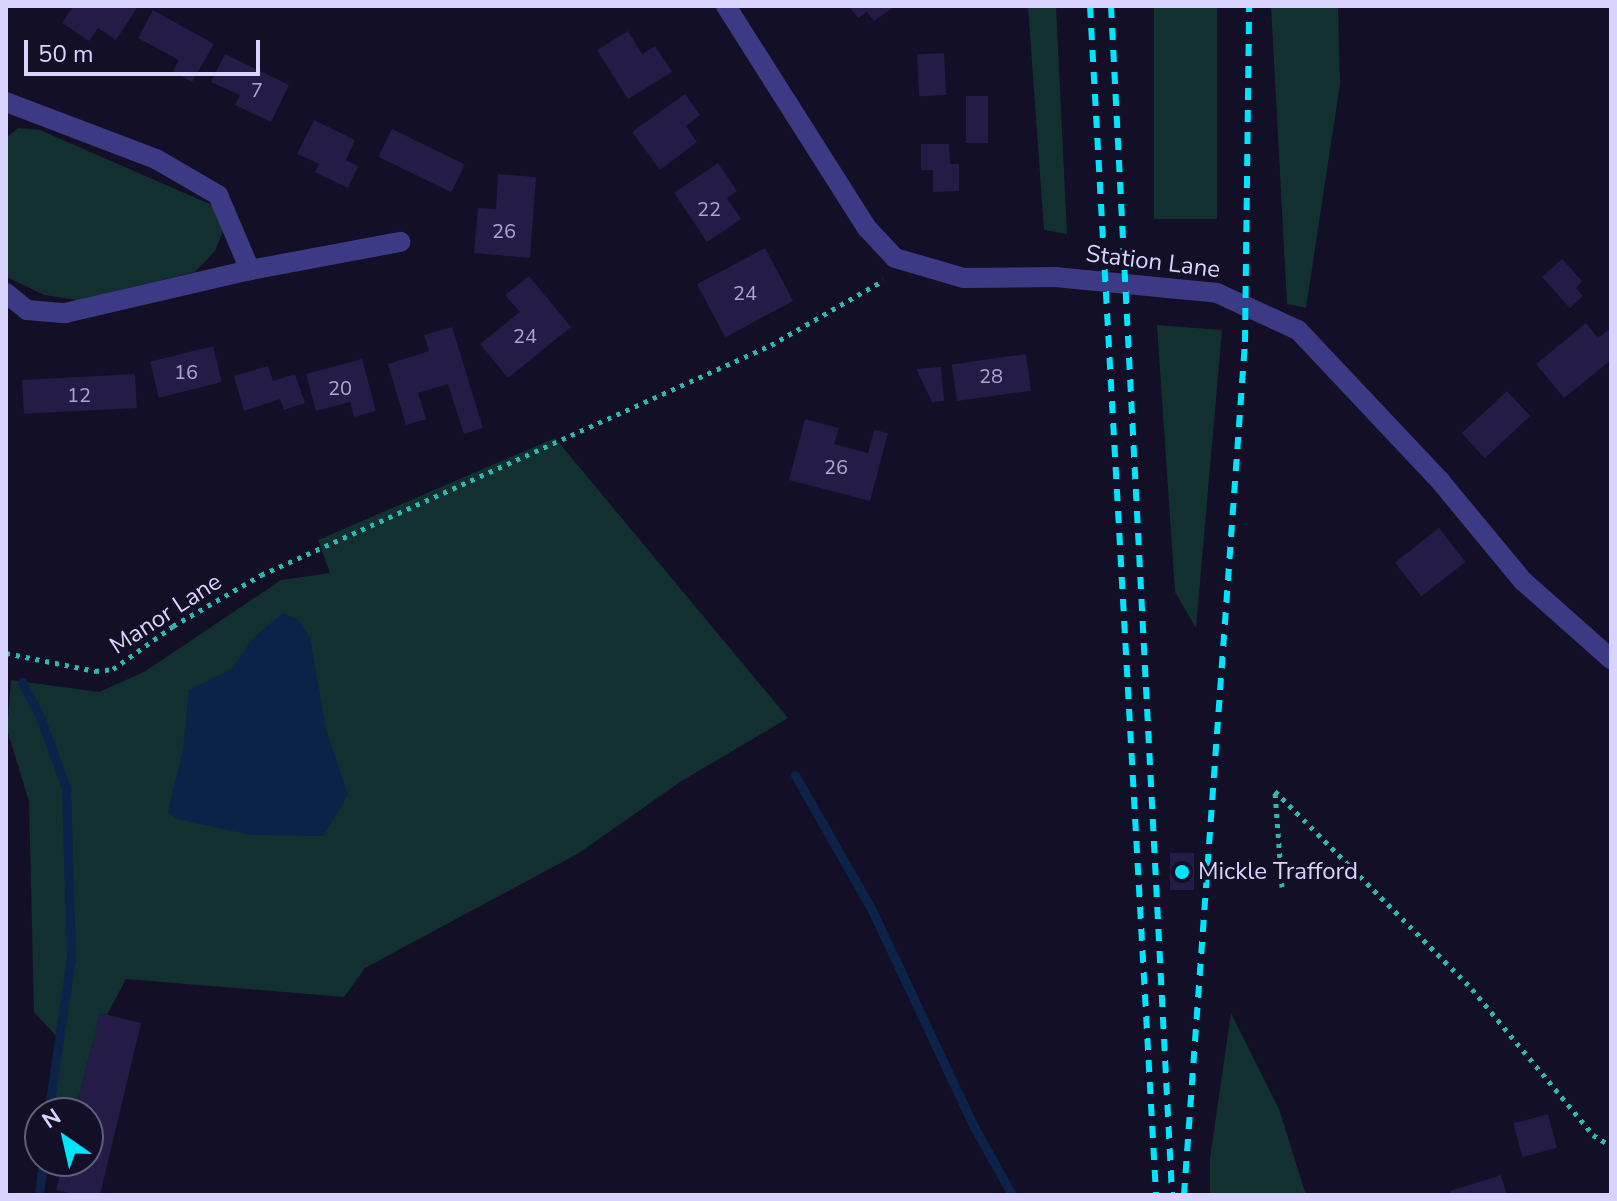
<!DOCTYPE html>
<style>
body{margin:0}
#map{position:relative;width:1617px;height:1201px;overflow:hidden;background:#130f26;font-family:"Nunito Sans",sans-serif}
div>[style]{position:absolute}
.green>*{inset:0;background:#12302f;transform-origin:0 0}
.water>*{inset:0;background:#0c2248}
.stream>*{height:9px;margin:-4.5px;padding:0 4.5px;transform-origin:4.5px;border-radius:4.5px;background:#0c2248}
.building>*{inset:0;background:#241b47;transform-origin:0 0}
.path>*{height:5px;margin-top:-2.5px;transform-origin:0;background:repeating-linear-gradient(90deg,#2fb8b0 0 4px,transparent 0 10px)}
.minor>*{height:20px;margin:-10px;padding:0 10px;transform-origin:10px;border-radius:10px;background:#3d3a85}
.rail>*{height:6px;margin-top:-3px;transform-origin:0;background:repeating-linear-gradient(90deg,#00e5ff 0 12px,transparent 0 22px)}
.dots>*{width:22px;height:22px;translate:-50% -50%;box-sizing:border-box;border:4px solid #130f26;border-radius:50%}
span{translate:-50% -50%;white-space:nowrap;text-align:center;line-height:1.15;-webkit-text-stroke:7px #130f26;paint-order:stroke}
.number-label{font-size:20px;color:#aca6d1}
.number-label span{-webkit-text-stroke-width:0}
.street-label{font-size:24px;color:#d9d4ff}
.poi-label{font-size:24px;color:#d9d4ff}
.left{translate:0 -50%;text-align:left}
.frame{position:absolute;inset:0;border:8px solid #d9d4ff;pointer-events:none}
.north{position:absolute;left:24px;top:1097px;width:80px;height:80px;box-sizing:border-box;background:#130f26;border:2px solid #625e7d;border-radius:50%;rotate:326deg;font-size:22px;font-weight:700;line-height:32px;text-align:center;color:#d9d4ff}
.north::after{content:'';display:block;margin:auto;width:28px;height:36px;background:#00e5ff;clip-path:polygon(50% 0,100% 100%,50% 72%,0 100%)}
.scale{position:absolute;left:24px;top:40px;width:236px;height:36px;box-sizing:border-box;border:4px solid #d9d4ff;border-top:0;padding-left:10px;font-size:24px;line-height:28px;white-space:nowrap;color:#d9d4ff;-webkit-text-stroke:6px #130f26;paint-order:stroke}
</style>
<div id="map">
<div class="green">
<i style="clip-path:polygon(1028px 6px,1056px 6px,1067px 234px,1044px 230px)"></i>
<i style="left:1154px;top:6px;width:63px;height:213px"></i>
<i style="clip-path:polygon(1271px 6px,1338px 6px,1340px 84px,1306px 308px,1287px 304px)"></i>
<i style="clip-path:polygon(18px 128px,40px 130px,212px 205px,223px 231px,215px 251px,195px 272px,78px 300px,44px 295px,7px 277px,6px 138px)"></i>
<i style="clip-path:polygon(1157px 325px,1222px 330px,1196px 628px,1175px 592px)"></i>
<i style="clip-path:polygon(555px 438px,788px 718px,680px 782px,579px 853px,365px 968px,344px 997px,126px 979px,107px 1015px,100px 1014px,75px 1113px,49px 1113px,58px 1038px,34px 1012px,29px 801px,7px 730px,11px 680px,99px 692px,144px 672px,281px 580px,330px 573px,318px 540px)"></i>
<i style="clip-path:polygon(1231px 1013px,1279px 1109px,1306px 1195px,1210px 1195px,1210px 1158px)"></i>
</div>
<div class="water">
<i style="clip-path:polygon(283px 613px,298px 620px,310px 638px,326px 729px,348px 795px,323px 836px,251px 835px,177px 819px,168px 812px,183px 749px,189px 690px,233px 668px,253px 638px)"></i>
</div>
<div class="stream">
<i style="left:22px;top:682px;width:42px;rotate:62.8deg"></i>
<i style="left:41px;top:719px;width:73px;rotate:70.1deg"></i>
<i style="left:66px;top:788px;width:170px;rotate:88.3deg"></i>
<i style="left:71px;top:958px;width:157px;rotate:98.4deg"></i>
<i style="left:795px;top:775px;width:153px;rotate:60.3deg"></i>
<i style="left:871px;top:908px;width:238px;rotate:64.8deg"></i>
<i style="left:972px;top:1123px;width:82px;rotate:60.9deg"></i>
<i style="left:39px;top:1195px;width:34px;rotate:-83deg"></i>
</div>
<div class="building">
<i style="clip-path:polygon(73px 6px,133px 6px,137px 8px,116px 40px,98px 28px,89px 41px,62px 23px)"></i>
<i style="clip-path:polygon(849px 6px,895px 6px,874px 21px,867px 12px,858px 18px)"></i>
<i style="clip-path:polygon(153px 10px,214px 44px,192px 82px,173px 71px,179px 60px,138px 38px)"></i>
<i style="clip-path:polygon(628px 31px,642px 54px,655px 46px,672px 72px,628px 99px,597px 50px)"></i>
<i style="left:944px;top:53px;width:42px;height:27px;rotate:87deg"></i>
<i style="clip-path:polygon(225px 54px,289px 85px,271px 122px,235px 105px,240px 95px,211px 82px)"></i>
<i style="clip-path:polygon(685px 94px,700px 115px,686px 126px,697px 142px,660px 170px,632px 132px)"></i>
<i style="left:966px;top:96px;width:22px;height:47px"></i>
<i style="clip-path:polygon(314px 120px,355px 140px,346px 160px,358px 166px,348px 188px,315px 172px,319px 164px,297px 154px)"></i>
<i style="left:392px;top:129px;width:81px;height:31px;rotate:26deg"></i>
<i style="clip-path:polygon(921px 144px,949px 144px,950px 164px,959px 164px,959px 191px,933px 192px,933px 170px,921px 170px)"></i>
<i style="clip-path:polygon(718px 163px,737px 191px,727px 198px,741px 219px,707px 242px,674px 193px)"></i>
<i style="clip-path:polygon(498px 174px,536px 177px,530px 258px,474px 253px,478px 208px,496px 209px)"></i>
<i style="left:765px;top:248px;width:60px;height:77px;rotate:62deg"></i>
<i style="clip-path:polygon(1562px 259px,1582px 281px,1576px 288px,1583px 296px,1570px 308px,1542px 277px)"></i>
<i style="clip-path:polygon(529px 276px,571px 327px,508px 378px,480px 344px,520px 312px,505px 295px)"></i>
<i style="clip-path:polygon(1586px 323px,1598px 338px,1611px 327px,1611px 360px,1564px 398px,1536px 364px)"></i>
<i style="clip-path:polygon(452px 327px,483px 428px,464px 434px,448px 384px,418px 393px,426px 419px,406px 425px,388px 364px,429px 351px,424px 335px)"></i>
<i style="left:213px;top:346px;width:37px;height:65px;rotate:76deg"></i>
<i style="left:1026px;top:354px;width:37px;height:75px;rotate:82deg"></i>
<i style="clip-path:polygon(362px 359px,376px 411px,354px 417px,350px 402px,316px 411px,306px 374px)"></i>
<i style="clip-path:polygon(268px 366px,273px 381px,295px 374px,305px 403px,284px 410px,280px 399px,244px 411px,234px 376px)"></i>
<i style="clip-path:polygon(941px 367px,944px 401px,932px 402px,916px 369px)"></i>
<i style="left:135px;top:374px;width:34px;height:113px;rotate:87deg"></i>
<i style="left:1507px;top:391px;width:34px;height:62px;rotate:47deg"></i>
<i style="clip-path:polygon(805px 419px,839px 428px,834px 444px,868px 453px,874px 430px,888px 433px,870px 501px,789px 480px)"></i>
<i style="left:1439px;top:528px;width:43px;height:56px;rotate:52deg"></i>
<i style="left:1170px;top:853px;width:24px;height:37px"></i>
<i style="clip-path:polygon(100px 1013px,141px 1023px,100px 1195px,76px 1195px,56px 1190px,64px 1161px,88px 1161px,88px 1113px,75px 1113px)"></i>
<i style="left:1548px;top:1114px;width:35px;height:36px;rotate:75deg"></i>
<i style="clip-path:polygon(1501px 1175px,1507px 1195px,1451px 1195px,1450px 1191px)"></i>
</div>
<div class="path">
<i style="left:6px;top:653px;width:91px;rotate:11.4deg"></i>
<i style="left:95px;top:671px;width:18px;rotate:-6deg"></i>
<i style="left:113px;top:669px;width:74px;rotate:-35.6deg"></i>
<i style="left:173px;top:626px;width:102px;rotate:-30.1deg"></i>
<i style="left:261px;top:575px;width:559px;rotate:-24.27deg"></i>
<i style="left:771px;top:345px;width:130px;rotate:-29.9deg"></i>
<i style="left:1282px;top:887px;width:96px;rotate:-94.2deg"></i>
<i style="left:1275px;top:791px;width:279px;rotate:45.1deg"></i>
<i style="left:1472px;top:989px;width:190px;rotate:50.3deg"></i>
<i style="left:1593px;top:1135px;width:21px;rotate:31deg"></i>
</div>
<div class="minor">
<i style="left:726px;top:6px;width:263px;rotate:57.6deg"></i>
<i style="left:867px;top:228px;width:41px;rotate:47deg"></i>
<i style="left:895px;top:258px;width:72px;rotate:16.2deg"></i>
<i style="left:964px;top:278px;width:91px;rotate:-0.6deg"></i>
<i style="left:1055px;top:277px;width:163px;rotate:5.6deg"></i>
<i style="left:1217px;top:293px;width:89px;rotate:24.6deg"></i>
<i style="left:1298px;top:330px;width:209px;rotate:46.7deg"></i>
<i style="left:1441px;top:482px;width:129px;rotate:50.4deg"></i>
<i style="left:1523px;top:581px;width:118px;rotate:41.6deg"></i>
<i style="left:6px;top:102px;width:160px;rotate:20.8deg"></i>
<i style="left:156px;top:159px;width:72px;rotate:30.1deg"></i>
<i style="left:218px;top:195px;width:82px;rotate:66.9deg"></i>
<i style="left:250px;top:270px;width:153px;rotate:-10.6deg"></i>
<i style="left:6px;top:293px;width:27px;rotate:39deg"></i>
<i style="left:27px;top:310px;width:38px;rotate:5deg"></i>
<i style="left:65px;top:313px;width:190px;rotate:-13.1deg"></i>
</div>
<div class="rail">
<i style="left:1090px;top:6px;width:1191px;rotate:86.82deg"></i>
<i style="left:1111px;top:6px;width:1191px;rotate:87.06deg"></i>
<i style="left:1184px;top:1195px;width:855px;rotate:-85.91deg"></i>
<i style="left:1245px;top:342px;width:336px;rotate:-89.3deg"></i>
</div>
<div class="dots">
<i style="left:1182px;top:872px;background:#00e5ff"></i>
</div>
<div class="number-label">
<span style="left:257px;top:90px">7</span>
<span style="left:709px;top:209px">22</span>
<span style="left:504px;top:231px">26</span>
<span style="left:745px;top:293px">24</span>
<span style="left:525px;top:336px">24</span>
<span style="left:186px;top:372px">16</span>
<span style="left:991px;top:376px">28</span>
<span style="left:340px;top:388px">20</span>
<span style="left:79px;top:395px">12</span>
<span style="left:836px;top:467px">26</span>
</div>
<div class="street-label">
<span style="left:1153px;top:262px;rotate:7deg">Station Lane</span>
<span style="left:166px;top:614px;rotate:-33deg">Manor Lane</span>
</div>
<div class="poi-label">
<span class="left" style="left:1198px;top:872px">Mickle Trafford</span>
</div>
<div class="frame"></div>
<div class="north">N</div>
<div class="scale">50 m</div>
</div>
